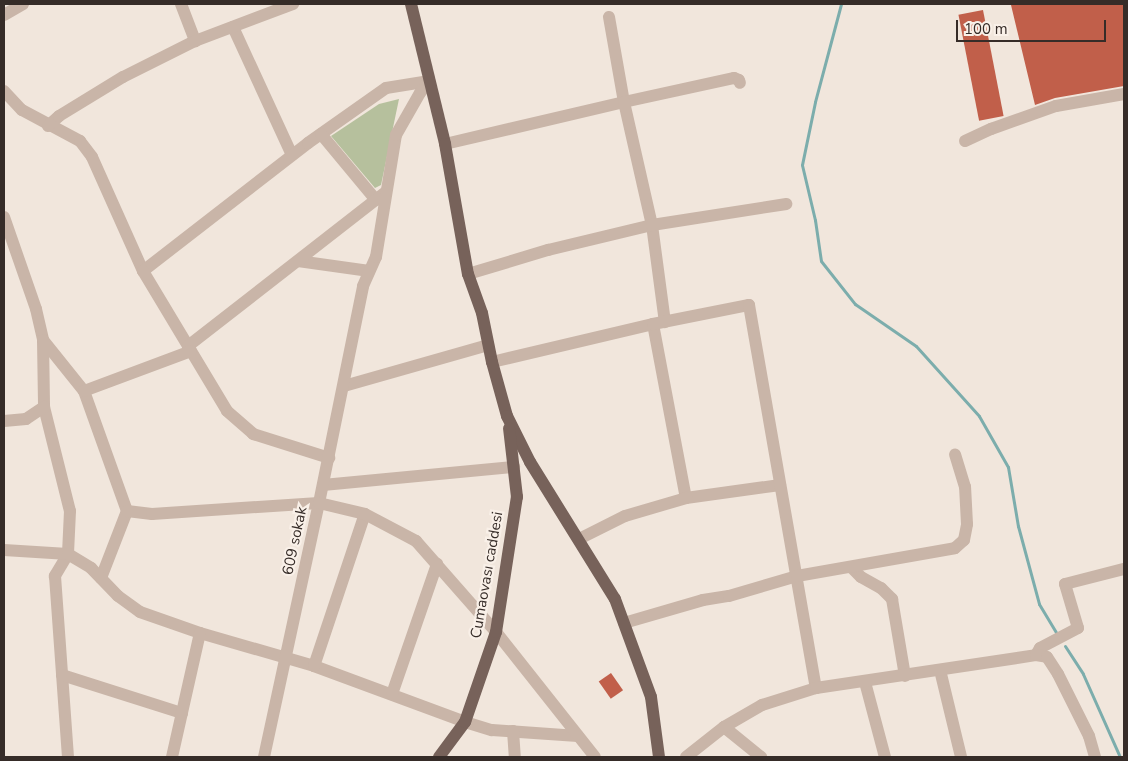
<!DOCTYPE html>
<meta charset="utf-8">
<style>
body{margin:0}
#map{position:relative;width:1128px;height:761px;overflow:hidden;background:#f1e6dc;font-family:"Nunito Sans",sans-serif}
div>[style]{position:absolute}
.green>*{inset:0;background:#b6c09d}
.stream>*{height:3px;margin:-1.5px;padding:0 1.5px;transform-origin:1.5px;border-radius:1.5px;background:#7cadac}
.building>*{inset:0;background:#c15f4a;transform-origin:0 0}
.minor>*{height:12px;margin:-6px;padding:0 6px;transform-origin:6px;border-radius:6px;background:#c9b5a8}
.major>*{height:12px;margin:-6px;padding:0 6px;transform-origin:6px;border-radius:6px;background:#77625a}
span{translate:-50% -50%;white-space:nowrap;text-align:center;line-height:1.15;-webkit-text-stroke:4.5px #f9f0e8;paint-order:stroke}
.street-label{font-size:15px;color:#362c28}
.frame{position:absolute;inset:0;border:5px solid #362c28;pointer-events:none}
.scale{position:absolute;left:956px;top:20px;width:150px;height:22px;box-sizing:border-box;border:2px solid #362c28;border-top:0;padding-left:6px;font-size:15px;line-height:18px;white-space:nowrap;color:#362c28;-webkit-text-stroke:4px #f9f0e8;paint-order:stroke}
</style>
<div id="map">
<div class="green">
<i style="clip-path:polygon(399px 99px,381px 185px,375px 188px,331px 136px,379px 104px)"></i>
</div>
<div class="stream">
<i style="left:841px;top:4px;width:101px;rotate:104.9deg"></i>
<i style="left:815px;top:102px;width:64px;rotate:101.7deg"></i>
<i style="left:802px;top:165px;width:57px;rotate:76.7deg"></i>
<i style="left:815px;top:220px;width:41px;rotate:81.7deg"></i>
<i style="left:821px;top:261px;width:55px;rotate:51.7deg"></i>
<i style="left:855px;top:304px;width:74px;rotate:34.5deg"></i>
<i style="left:916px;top:346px;width:94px;rotate:48deg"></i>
<i style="left:979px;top:416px;width:59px;rotate:60.4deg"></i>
<i style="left:1008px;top:467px;width:60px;rotate:80.4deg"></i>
<i style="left:1018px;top:526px;width:81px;rotate:74.9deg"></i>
<i style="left:1039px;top:604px;width:33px;rotate:59deg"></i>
<i style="left:1065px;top:646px;width:33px;rotate:57deg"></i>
<i style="left:1083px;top:674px;width:91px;rotate:66deg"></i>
</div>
<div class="building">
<i style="clip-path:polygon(1018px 4px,1124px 4px,1124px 86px,1055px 98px,1035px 105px,1011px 5px)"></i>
<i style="left:983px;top:10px;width:108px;height:25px;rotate:79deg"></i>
<i style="left:611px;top:673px;width:21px;height:15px;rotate:55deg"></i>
</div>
<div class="minor">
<i style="left:181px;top:4px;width:40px;rotate:69deg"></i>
<i style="left:4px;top:15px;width:22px;rotate:-30deg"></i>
<i style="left:609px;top:17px;width:86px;rotate:80deg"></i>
<i style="left:624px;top:102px;width:113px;rotate:-12.3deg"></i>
<i style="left:734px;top:78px;width:5px;rotate:22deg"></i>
<i style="left:739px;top:80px;width:3px;rotate:72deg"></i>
<i style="left:233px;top:27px;width:141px;rotate:65.3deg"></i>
<i style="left:4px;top:91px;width:26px;rotate:47deg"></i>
<i style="left:22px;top:110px;width:66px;rotate:28.1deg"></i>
<i style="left:80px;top:141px;width:20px;rotate:53deg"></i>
<i style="left:92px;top:157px;width:125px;rotate:65.9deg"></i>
<i style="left:143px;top:271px;width:209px;rotate:-37.8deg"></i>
<i style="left:308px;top:143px;width:95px;rotate:-35.2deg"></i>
<i style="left:386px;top:88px;width:44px;rotate:-9.2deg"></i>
<i style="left:48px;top:126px;width:15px;rotate:-42deg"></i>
<i style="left:59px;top:116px;width:75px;rotate:-31.4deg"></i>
<i style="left:123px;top:77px;width:80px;rotate:-26.6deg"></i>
<i style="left:195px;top:41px;width:105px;rotate:-20.7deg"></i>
<i style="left:321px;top:134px;width:86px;rotate:50.2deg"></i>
<i style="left:965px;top:141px;width:29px;rotate:-25deg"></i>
<i style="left:991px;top:129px;width:69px;rotate:-19.5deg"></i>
<i style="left:1056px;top:106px;width:69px;rotate:-10deg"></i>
<i style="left:445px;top:144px;width:184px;rotate:-13.2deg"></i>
<i style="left:624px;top:102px;width:126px;rotate:77.2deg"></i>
<i style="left:652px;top:225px;width:98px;rotate:82.4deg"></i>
<i style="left:4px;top:217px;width:97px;rotate:70.8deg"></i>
<i style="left:36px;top:309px;width:32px;rotate:77deg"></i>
<i style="left:43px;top:340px;width:67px;rotate:89.1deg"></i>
<i style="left:44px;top:407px;width:107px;rotate:76deg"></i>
<i style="left:70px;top:511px;width:43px;rotate:92.7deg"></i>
<i style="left:68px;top:554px;width:26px;rotate:121deg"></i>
<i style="left:55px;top:576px;width:181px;rotate:85.9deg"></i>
<i style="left:298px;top:261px;width:72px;rotate:8deg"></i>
<i style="left:143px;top:271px;width:163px;rotate:59deg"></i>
<i style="left:227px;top:411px;width:35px;rotate:41deg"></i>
<i style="left:253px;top:434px;width:80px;rotate:17.5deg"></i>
<i style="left:468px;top:274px;width:84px;rotate:-16.7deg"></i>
<i style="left:548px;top:250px;width:107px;rotate:-13.5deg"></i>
<i style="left:652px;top:225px;width:136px;rotate:-8.9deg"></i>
<i style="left:653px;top:324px;width:177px;rotate:79.3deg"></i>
<i style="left:686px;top:498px;width:95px;rotate:-7.9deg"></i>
<i style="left:43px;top:340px;width:65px;rotate:51.2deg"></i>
<i style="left:84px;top:391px;width:127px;rotate:70.3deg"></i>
<i style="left:127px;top:511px;width:72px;rotate:111.2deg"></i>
<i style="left:188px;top:346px;width:251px;rotate:-37.9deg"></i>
<i style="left:492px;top:362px;width:165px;rotate:-13.3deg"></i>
<i style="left:653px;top:324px;width:98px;rotate:-11.2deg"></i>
<i style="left:749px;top:305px;width:389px;rotate:80.1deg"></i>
<i style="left:344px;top:386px;width:150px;rotate:-15.9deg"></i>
<i style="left:84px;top:391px;width:114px;rotate:-20.5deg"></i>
<i style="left:4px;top:421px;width:22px;rotate:-5deg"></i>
<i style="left:26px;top:419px;width:22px;rotate:-34deg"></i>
<i style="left:323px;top:485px;width:192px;rotate:-5.4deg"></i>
<i style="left:127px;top:511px;width:25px;rotate:7deg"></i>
<i style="left:152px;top:514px;width:167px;rotate:-3.8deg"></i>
<i style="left:319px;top:503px;width:221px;rotate:-78.5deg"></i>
<i style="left:363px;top:286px;width:32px;rotate:-66deg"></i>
<i style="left:376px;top:257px;width:124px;rotate:-80.7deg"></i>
<i style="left:396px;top:135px;width:48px;rotate:-60.3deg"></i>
<i style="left:420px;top:93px;width:15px;rotate:-53deg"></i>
<i style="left:579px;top:539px;width:51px;rotate:-26.6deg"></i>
<i style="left:625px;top:516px;width:64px;rotate:-16.4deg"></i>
<i style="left:4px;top:550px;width:64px;rotate:3.6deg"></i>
<i style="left:68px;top:554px;width:27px;rotate:31deg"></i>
<i style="left:91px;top:568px;width:39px;rotate:46deg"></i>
<i style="left:118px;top:596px;width:27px;rotate:36deg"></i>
<i style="left:140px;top:612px;width:64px;rotate:19.3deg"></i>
<i style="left:200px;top:633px;width:119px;rotate:16.1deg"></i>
<i style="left:314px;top:666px;width:161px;rotate:20.3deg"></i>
<i style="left:465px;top:722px;width:28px;rotate:17deg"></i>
<i style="left:492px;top:730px;width:86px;rotate:4deg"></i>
<i style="left:851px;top:567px;width:14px;rotate:45deg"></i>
<i style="left:861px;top:577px;width:23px;rotate:29deg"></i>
<i style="left:881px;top:588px;width:16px;rotate:45deg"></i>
<i style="left:892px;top:599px;width:78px;rotate:80.4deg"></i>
<i style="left:624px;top:623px;width:82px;rotate:-16.2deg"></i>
<i style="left:703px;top:600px;width:26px;rotate:-9deg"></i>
<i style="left:729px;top:596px;width:71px;rotate:-16.4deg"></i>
<i style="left:797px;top:576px;width:160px;rotate:-10deg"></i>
<i style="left:955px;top:548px;width:12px;rotate:-42deg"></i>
<i style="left:964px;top:540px;width:16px;rotate:-79deg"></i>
<i style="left:967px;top:524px;width:37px;rotate:-93deg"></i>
<i style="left:965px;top:487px;width:34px;rotate:-107deg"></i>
<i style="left:1036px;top:655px;width:8px;rotate:-60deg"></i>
<i style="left:1040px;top:648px;width:43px;rotate:-27.8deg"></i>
<i style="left:1078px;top:628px;width:46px;rotate:-106.5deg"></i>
<i style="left:1065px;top:584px;width:61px;rotate:-14.3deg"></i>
<i style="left:314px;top:666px;width:160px;rotate:-71.5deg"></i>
<i style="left:940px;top:670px;width:89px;rotate:76.4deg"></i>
<i style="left:62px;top:675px;width:126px;rotate:17.6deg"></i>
<i style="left:865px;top:682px;width:78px;rotate:75.1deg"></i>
<i style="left:392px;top:694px;width:138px;rotate:-70.9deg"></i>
<i style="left:724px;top:727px;width:48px;rotate:39deg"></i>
<i style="left:513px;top:731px;width:26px;rotate:86deg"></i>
<i style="left:172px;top:757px;width:127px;rotate:-77.3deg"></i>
<i style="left:264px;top:757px;width:260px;rotate:-77.8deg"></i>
<i style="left:319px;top:503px;width:47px;rotate:13.4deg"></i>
<i style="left:365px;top:514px;width:58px;rotate:27.9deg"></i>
<i style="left:416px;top:541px;width:121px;rotate:48.7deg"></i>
<i style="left:496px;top:632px;width:159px;rotate:51.6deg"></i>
<i style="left:686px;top:757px;width:48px;rotate:-38.3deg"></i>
<i style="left:724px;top:727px;width:44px;rotate:-30.1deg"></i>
<i style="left:762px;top:705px;width:57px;rotate:-17.5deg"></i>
<i style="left:816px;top:688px;width:222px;rotate:-8.5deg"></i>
<i style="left:1036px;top:655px;width:11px;rotate:10deg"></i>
<i style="left:1047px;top:657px;width:20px;rotate:57deg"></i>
<i style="left:1058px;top:674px;width:69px;rotate:63.4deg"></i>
<i style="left:1089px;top:736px;width:22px;rotate:74deg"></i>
</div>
<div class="major">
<i style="left:411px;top:4px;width:144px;rotate:76.3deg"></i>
<i style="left:445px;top:144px;width:132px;rotate:80deg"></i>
<i style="left:468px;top:274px;width:41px;rotate:70.3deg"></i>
<i style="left:482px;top:313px;width:50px;rotate:78.5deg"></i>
<i style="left:492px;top:362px;width:56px;rotate:74.5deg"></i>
<i style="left:507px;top:416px;width:51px;rotate:63.4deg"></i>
<i style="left:530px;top:462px;width:161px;rotate:58.2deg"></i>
<i style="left:615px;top:599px;width:104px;rotate:69.8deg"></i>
<i style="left:651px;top:697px;width:61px;rotate:82.4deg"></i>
<i style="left:439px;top:757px;width:44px;rotate:-53.4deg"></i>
<i style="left:465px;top:722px;width:95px;rotate:-71deg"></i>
<i style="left:496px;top:632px;width:137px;rotate:-81.2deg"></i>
<i style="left:517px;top:497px;width:69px;rotate:-96.6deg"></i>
</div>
<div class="street-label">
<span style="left:295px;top:541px;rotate:-78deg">609 sokak</span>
<span style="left:487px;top:575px;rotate:-80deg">Cumaovası caddesi</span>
</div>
<div class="frame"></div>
<div class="scale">100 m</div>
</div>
